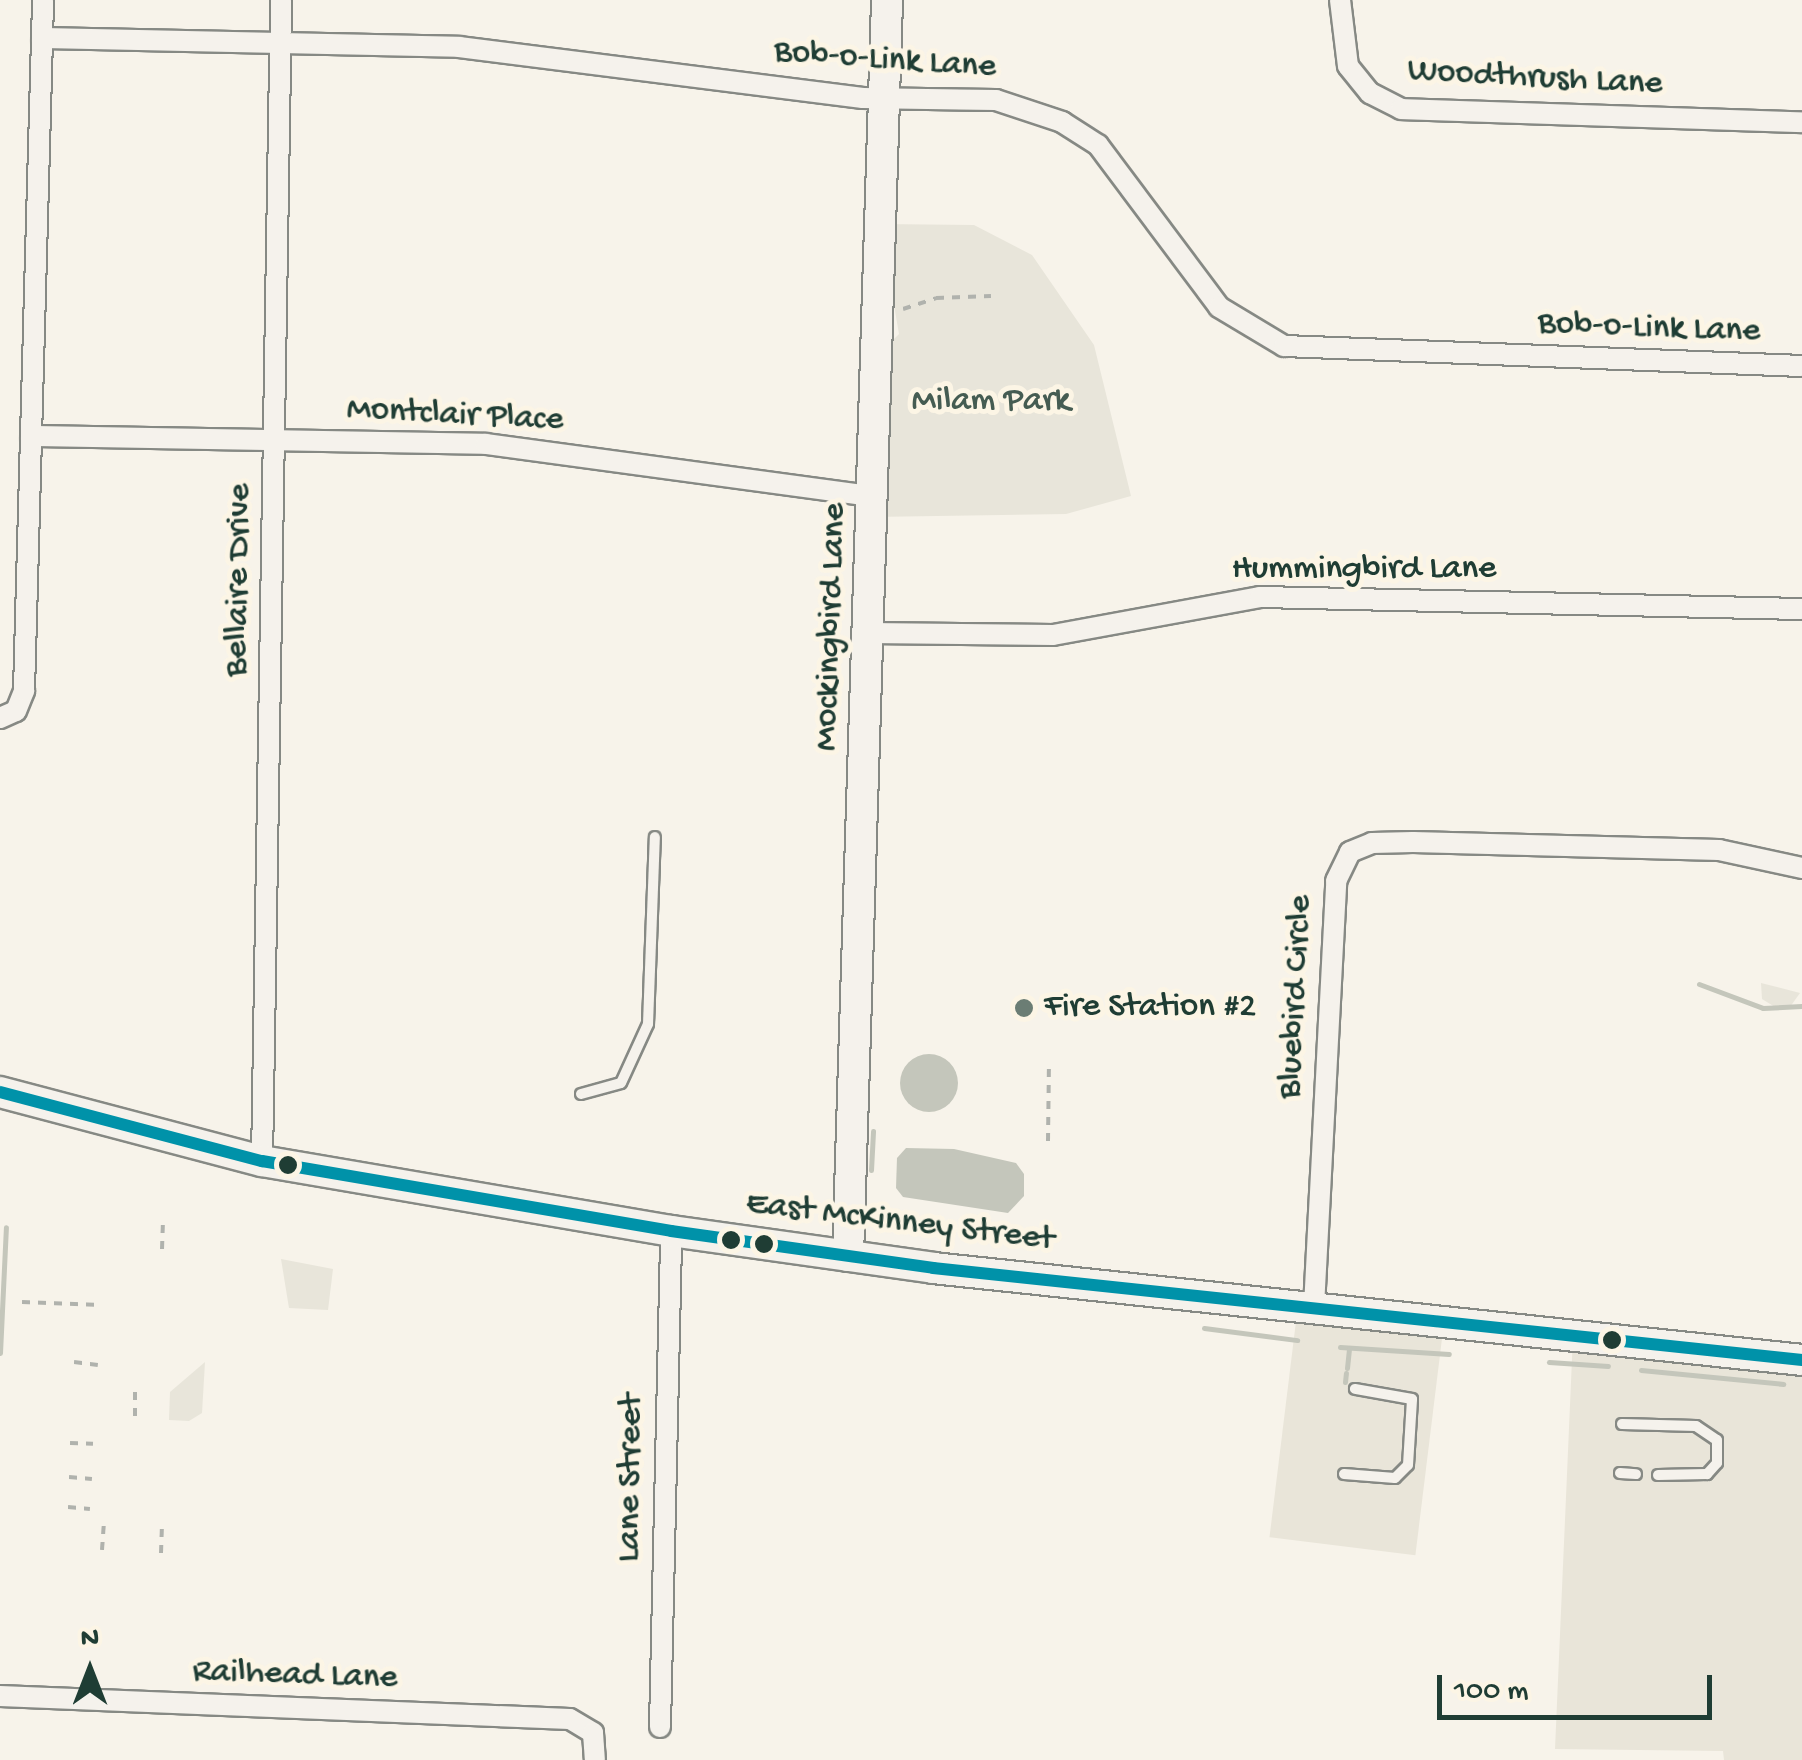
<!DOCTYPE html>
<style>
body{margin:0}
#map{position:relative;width:1802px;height:1760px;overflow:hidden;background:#f7f3ea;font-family:"Gochi Hand",sans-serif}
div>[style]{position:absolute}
.built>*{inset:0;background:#e9e5d9;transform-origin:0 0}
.green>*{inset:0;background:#e8e5da}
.water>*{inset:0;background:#c4c6bb}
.round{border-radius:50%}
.stream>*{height:5px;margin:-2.5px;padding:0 2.5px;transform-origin:2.5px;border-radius:2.5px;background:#c4c6bb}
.path>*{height:4px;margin-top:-2px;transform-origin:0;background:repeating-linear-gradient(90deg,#b0b2ad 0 8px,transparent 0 16px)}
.roads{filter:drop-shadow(2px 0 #868984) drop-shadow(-2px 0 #868984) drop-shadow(0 2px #868984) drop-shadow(0 -2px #868984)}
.lane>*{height:10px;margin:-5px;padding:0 5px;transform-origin:5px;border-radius:5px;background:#f5f2ec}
.street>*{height:20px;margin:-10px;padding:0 10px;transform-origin:10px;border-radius:10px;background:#f5f2ec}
.secondary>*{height:30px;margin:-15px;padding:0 15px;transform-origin:15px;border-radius:15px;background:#f5f2ec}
.bus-1>*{height:12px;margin:-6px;padding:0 6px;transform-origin:6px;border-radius:6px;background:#0092a9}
.dots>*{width:28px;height:28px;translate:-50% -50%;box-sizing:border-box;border:5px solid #fcf5e5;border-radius:50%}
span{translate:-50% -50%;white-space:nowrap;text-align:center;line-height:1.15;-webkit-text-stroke:10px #fcf5e5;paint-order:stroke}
.street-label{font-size:35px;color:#1f3d34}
.park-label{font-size:35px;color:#455c52}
.poi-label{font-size:35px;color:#1f3d34}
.left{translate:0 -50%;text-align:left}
.north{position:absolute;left:40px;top:1620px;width:100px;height:100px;-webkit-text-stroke:8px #fcf5e5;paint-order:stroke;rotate:0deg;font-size:28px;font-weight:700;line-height:40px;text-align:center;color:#1f3d34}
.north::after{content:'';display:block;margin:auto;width:35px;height:45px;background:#1f3d34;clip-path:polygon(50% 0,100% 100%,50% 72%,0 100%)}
.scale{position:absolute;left:1437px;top:1675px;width:275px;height:45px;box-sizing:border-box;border:5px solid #1f3d34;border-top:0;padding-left:12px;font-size:30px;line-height:35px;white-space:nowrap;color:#1f3d34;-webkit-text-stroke:8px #fcf5e5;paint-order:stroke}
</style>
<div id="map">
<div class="built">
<i style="left:1298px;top:1305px;width:147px;height:234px;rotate:7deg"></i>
<i style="clip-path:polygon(1573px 1336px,1802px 1360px,1802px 1760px,1724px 1760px,1723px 1751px,1555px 1749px)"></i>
</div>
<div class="green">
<i style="clip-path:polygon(880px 224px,974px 225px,1032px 255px,1094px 345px,1131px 496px,1066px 514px,872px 517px,891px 342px,899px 334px)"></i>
<i style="clip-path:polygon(1761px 983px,1800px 993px,1790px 1007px,1775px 1007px,1762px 999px)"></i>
<i style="clip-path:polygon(281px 1259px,333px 1269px,328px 1310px,289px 1308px)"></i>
<i style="clip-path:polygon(205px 1362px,202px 1413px,189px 1421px,169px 1420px,170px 1392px)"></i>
</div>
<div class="water">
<i class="round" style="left:900px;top:1054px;width:58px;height:58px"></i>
<i style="clip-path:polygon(906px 1148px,954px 1149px,1016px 1163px,1024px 1174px,1024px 1196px,1008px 1213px,903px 1197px,896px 1188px,897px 1158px)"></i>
</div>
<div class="stream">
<i style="left:1699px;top:984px;width:68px;rotate:20.6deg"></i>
<i style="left:1763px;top:1008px;width:39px;rotate:-3deg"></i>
<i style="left:871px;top:1170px;width:39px;rotate:-87deg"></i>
<i style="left:1204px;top:1328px;width:94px;rotate:7.4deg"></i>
<i style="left:1340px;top:1347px;width:109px;rotate:3.7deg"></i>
<i style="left:0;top:1353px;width:126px;rotate:-87.3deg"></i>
<i style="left:1549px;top:1362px;width:59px;rotate:3.9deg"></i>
<i style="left:1347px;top:1368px;width:20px;rotate:-84deg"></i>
<i style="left:1641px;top:1370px;width:143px;rotate:5.6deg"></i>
<i style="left:1345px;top:1382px;width:9px;rotate:-84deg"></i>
</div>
<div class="path">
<i style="left:903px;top:309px;width:35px;rotate:-18deg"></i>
<i style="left:936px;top:298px;width:55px;rotate:-2.1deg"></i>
<i style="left:1048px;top:1141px;width:79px;rotate:-89.3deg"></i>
<i style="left:162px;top:1249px;width:25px;rotate:-88deg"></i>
<i style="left:22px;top:1302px;width:79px;rotate:2.2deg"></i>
<i style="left:74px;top:1362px;width:24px;rotate:7deg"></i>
<i style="left:135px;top:1416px;width:25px;rotate:-90deg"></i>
<i style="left:70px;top:1443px;width:23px;rotate:2deg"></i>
<i style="left:69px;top:1477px;width:23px;rotate:5deg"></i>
<i style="left:68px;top:1507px;width:22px;rotate:5deg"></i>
<i style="left:102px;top:1550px;width:26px;rotate:-86deg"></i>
<i style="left:161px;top:1553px;width:26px;rotate:-88deg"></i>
</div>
<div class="roads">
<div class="lane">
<i style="left:581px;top:1094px;width:41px;rotate:-15.4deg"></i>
<i style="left:621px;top:1083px;width:65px;rotate:-65.4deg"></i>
<i style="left:648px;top:1024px;width:187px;rotate:-87.9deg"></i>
<i style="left:1622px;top:1424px;width:74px;rotate:1.5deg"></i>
<i style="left:1696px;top:1426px;width:25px;rotate:34deg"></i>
<i style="left:1717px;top:1440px;width:23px;rotate:90deg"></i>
<i style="left:1717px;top:1463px;width:15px;rotate:132deg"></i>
<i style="left:1707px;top:1474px;width:49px;rotate:178.8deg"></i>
<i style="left:1620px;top:1473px;width:16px;rotate:4deg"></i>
<i style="left:1344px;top:1474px;width:51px;rotate:4.5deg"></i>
<i style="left:1395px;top:1478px;width:18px;rotate:-45deg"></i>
<i style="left:1408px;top:1465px;width:66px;rotate:-86.5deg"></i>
<i style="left:1412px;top:1399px;width:58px;rotate:-170deg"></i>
</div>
<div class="street">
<i style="left:1340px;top:0;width:66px;rotate:83.1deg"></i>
<i style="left:1348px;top:66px;width:35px;rotate:51deg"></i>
<i style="left:1370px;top:93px;width:35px;rotate:27deg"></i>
<i style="left:1401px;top:109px;width:401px;rotate:1.9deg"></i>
<i style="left:42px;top:38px;width:417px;rotate:1.2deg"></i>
<i style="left:459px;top:47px;width:407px;rotate:7.2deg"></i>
<i style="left:863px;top:98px;width:133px;rotate:0.9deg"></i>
<i style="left:996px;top:100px;width:70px;rotate:18.4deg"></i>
<i style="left:1062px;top:122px;width:43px;rotate:32.6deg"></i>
<i style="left:1098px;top:145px;width:202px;rotate:53.2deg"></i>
<i style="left:1219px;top:307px;width:76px;rotate:31deg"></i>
<i style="left:1284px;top:346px;width:518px;rotate:2.21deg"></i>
<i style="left:31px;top:436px;width:455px;rotate:1deg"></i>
<i style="left:486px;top:444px;width:390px;rotate:7.7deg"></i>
<i style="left:869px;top:633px;width:184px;rotate:0.6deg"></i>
<i style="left:1053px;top:635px;width:210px;rotate:-10.4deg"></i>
<i style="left:1260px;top:597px;width:542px;rotate:1.27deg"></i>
<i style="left:0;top:718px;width:17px;rotate:-24deg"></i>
<i style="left:16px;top:711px;width:22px;rotate:-68deg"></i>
<i style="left:24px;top:691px;width:691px;rotate:-88.42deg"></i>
<i style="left:262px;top:1161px;width:1161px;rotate:-89.06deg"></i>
<i style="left:1314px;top:1307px;width:427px;rotate:-87deg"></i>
<i style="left:1336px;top:881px;width:32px;rotate:-64deg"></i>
<i style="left:1350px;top:852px;width:24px;rotate:-22deg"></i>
<i style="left:1372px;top:843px;width:41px;rotate:-1.4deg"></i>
<i style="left:1413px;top:842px;width:306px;rotate:1.5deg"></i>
<i style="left:1719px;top:850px;width:85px;rotate:12.2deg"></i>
<i style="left:0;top:1696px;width:570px;rotate:2.31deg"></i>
<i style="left:570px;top:1719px;width:27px;rotate:31deg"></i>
<i style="left:593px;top:1733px;width:27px;rotate:86deg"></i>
<i style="left:660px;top:1727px;width:496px;rotate:-88.7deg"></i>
</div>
<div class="secondary">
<i style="left:0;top:1092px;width:271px;rotate:14.8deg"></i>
<i style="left:262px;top:1161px;width:415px;rotate:9.7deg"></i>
<i style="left:671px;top:1231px;width:265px;rotate:8deg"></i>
<i style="left:933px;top:1268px;width:874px;rotate:6.04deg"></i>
<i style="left:848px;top:1256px;width:1257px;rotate:-88.22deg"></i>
</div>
</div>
<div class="bus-1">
<i style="left:0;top:1092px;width:271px;rotate:14.8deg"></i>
<i style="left:262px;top:1161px;width:415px;rotate:9.7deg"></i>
<i style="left:671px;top:1231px;width:265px;rotate:8deg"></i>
<i style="left:933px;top:1268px;width:874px;rotate:6.04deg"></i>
</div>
<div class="dots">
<i style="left:1024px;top:1008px;background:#6b7d74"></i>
<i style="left:288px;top:1165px;background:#1f3d34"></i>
<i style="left:731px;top:1240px;background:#1f3d34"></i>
<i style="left:764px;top:1244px;background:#1f3d34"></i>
<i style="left:1612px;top:1340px;background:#1f3d34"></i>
</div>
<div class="street-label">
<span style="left:885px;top:61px;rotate:4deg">Bob-o-Link Lane</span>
<span style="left:1535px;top:79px;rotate:3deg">Woodthrush Lane</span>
<span style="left:1649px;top:329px;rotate:2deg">Bob-o-Link Lane</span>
<span style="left:455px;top:416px;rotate:3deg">Montclair Place</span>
<span style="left:1364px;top:570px">Hummingbird Lane</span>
<span style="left:240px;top:580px;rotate:-89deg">Bellaire Drive</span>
<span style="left:832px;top:627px;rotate:-88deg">Mockingbird Lane</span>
<span style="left:1297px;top:997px;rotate:-87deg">Bluebird Circle</span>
<span style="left:900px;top:1223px;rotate:7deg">East McKinney Street</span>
<span style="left:632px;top:1478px;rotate:-89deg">Lane Street</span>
<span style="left:295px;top:1676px;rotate:2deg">Railhead Lane</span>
</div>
<div class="park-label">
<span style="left:991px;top:402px">Milam Park</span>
</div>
<div class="poi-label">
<span class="left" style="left:1044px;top:1008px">Fire Station #2</span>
</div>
<div class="north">N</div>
<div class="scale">100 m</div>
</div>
